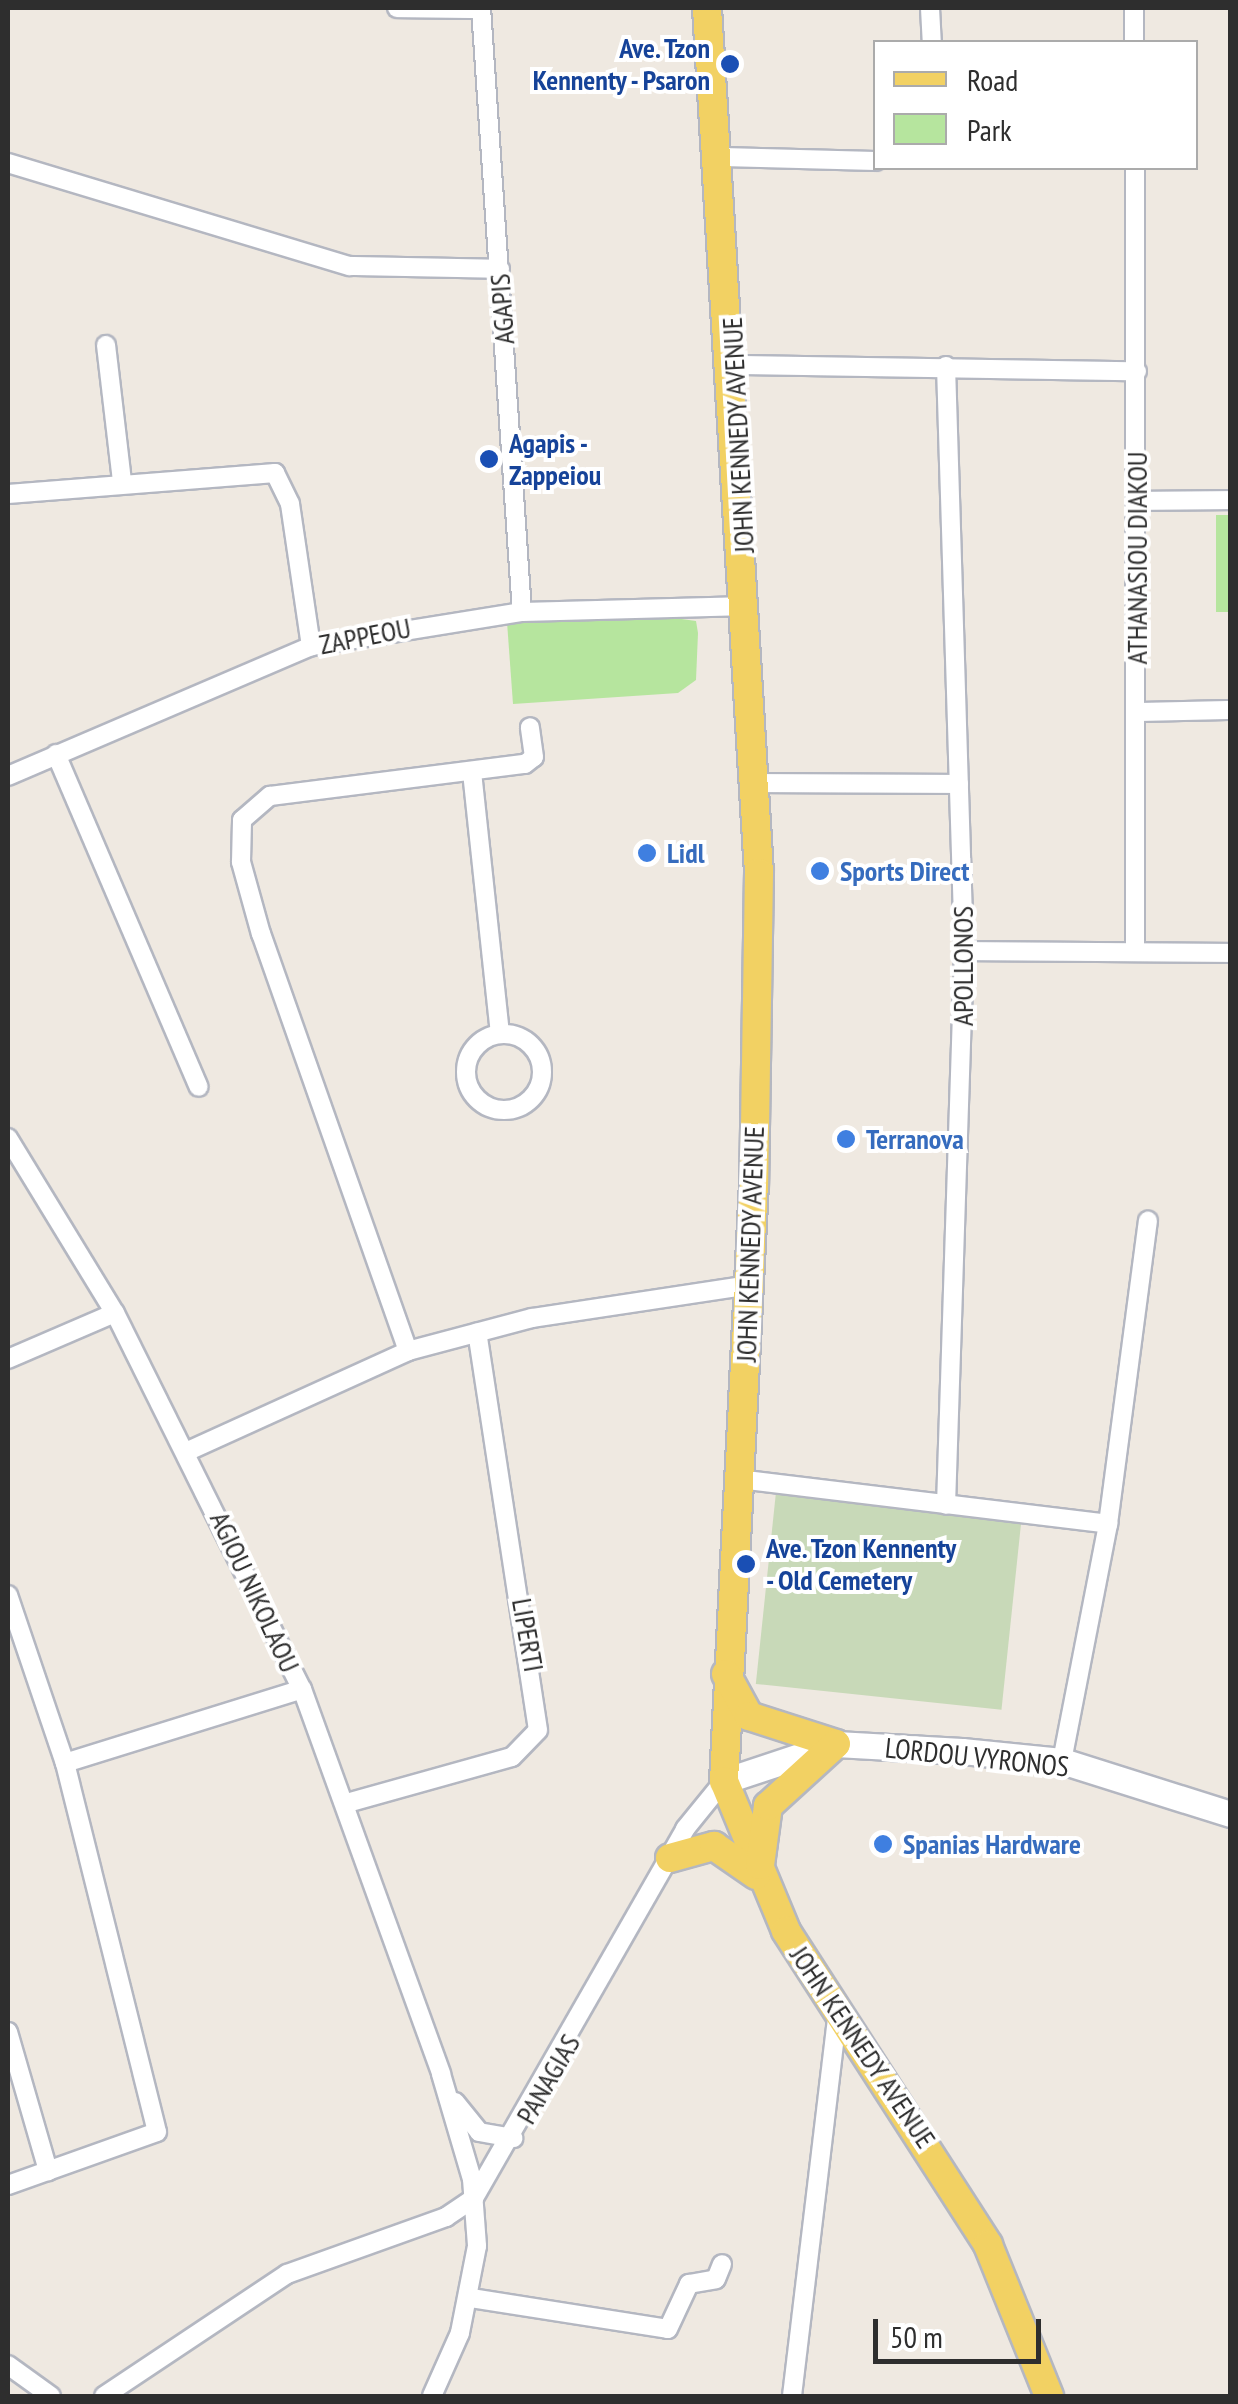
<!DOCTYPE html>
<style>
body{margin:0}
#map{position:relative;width:1238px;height:2404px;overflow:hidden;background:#efe9e1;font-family:"PT Sans Narrow",sans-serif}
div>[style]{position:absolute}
.green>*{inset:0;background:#b6e59e;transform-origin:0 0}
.cemetery>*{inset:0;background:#c8d9b8;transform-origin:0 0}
.roads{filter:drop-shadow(2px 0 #b4b7c1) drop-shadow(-2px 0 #b4b7c1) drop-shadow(0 2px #b4b7c1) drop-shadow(0 -2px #b4b7c1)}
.street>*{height:18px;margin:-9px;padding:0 9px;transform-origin:9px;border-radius:9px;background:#fff}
.street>.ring{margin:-9px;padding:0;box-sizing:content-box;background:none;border:18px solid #fff;border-radius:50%}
.secondary>*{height:25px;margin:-12.5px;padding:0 12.5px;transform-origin:12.5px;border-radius:12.5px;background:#fff}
.primary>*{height:28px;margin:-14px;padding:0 14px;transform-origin:14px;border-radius:14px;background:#f2d163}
.dots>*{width:28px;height:28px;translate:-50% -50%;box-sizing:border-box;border:5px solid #fff;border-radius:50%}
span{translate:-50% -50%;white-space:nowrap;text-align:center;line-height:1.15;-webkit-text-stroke:8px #fff;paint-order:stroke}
.transit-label{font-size:28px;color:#164399;font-weight:700}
.right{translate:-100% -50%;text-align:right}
.left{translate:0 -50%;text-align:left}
.street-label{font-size:28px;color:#2e2e2e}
.shop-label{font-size:28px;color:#366cbe;font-weight:700}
.frame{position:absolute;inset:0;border:10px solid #2e2e2e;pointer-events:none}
.legend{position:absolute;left:873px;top:40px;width:325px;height:130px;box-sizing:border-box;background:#fff;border:2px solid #ababab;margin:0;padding:12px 18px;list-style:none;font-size:30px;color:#2e2e2e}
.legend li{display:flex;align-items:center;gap:20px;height:50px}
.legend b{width:50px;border:2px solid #ababab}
.scale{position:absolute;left:873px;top:2319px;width:168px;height:45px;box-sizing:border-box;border:5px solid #2e2e2e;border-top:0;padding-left:12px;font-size:30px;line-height:35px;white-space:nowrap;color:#2e2e2e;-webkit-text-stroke:8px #fff;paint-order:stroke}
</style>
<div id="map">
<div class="green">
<i style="left:1216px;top:515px;width:14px;height:97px"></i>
<i style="clip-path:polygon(667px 617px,696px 621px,698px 633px,696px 680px,678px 693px,513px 704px,507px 622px)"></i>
</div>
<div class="cemetery">
<i style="left:776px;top:1492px;width:247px;height:193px;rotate:6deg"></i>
</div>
<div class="roads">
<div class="street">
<i style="left:397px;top:8px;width:84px;rotate:0.7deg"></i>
<i style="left:481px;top:8px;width:605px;rotate:86.12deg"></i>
<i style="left:930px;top:8px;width:34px;rotate:87deg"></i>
<i style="left:1134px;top:8px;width:34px;rotate:90deg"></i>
<i style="left:722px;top:157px;width:154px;rotate:1.5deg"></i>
<i style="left:8px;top:163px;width:357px;rotate:16.8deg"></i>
<i style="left:350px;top:266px;width:150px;rotate:1.1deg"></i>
<i style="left:106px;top:345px;width:138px;rotate:83.3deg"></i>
<i style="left:735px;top:365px;width:402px;rotate:0.9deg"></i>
<i style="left:946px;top:366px;width:585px;rotate:88.24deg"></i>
<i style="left:964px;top:951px;width:554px;rotate:91.86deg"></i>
<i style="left:8px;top:494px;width:268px;rotate:-4.5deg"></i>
<i style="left:275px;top:473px;width:34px;rotate:64deg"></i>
<i style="left:290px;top:504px;width:144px;rotate:81.6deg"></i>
<i style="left:1137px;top:501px;width:93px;rotate:-0.6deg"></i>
<i style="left:1137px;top:712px;width:93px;rotate:-1.2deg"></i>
<i style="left:56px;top:754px;width:362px;rotate:66.8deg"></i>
<i style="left:472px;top:772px;width:262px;rotate:83.9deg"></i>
<i style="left:8px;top:776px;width:330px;rotate:-23.2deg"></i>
<i style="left:311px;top:646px;width:214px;rotate:-9.2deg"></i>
<i style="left:522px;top:612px;width:226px;rotate:-1.5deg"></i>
<i style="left:757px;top:783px;width:202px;rotate:0.3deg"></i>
<i style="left:1135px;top:949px;width:781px;rotate:-90deg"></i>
<i style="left:964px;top:951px;width:266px;rotate:0.4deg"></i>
<i class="ring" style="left:466px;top:1034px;width:58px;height:58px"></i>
<i style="left:8px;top:1138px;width:205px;rotate:58.6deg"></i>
<i style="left:115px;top:1313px;width:420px;rotate:63.6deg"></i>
<i style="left:302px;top:1689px;width:409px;rotate:70.1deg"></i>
<i style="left:441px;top:2074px;width:109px;rotate:73.6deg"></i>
<i style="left:472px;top:2179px;width:67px;rotate:85.7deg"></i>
<i style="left:477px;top:2246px;width:89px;rotate:101.1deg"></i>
<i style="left:460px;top:2333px;width:69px;rotate:114deg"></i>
<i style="left:408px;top:1351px;width:442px;rotate:-109.4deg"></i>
<i style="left:261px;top:934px;width:75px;rotate:-105.5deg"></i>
<i style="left:241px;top:862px;width:42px;rotate:-88.6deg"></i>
<i style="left:242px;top:820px;width:37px;rotate:-41deg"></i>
<i style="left:270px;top:796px;width:257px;rotate:-7.2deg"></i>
<i style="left:525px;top:764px;width:11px;rotate:-38deg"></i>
<i style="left:534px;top:757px;width:30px;rotate:-98deg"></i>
<i style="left:8px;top:1359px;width:116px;rotate:-23.3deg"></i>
<i style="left:188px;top:1451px;width:242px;rotate:-24.4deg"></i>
<i style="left:408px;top:1351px;width:128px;rotate:-14.9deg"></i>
<i style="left:532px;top:1318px;width:220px;rotate:-8.6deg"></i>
<i style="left:738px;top:1479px;width:373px;rotate:6.9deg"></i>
<i style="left:8px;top:1595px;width:177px;rotate:71.3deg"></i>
<i style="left:65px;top:1763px;width:380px;rotate:76deg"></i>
<i style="left:157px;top:2132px;width:158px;rotate:160.4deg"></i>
<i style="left:1062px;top:1761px;width:241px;rotate:-79deg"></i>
<i style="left:1108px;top:1524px;width:306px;rotate:-82.5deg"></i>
<i style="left:65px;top:1763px;width:248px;rotate:-17.3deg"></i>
<i style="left:347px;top:1803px;width:171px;rotate:-15.6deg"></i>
<i style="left:512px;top:1757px;width:37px;rotate:-46deg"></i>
<i style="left:538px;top:1730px;width:402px;rotate:-98.7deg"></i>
<i style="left:8px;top:2032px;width:145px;rotate:73.9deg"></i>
<i style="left:455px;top:2102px;width:38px;rotate:51deg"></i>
<i style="left:479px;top:2132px;width:35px;rotate:10deg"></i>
<i style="left:471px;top:2298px;width:199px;rotate:8.9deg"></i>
<i style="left:668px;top:2329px;width:50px;rotate:-65deg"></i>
<i style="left:689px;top:2284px;width:27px;rotate:-10deg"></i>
<i style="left:716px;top:2279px;width:16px;rotate:-68deg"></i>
<i style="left:8px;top:2365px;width:53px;rotate:35.8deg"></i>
<i style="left:104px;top:2396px;width:220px;rotate:-33.7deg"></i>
<i style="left:287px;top:2274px;width:169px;rotate:-19.7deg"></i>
<i style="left:446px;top:2217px;width:34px;rotate:-34deg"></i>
<i style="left:474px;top:2198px;width:425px;rotate:-60.2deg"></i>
<i style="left:685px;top:1829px;width:62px;rotate:-50.9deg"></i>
<i style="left:792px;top:2396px;width:382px;rotate:-83.2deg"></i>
</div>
<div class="secondary">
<i style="left:724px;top:1781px;width:118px;rotate:-18.3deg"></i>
<i style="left:836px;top:1744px;width:126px;rotate:3.2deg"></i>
<i style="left:962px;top:1751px;width:100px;rotate:5.7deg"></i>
<i style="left:1062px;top:1761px;width:176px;rotate:17.5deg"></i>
</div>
<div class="primary">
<i style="left:707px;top:8px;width:867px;rotate:86.56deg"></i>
<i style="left:759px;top:873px;width:310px;rotate:90.9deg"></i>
<i style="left:754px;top:1183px;width:599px;rotate:92.87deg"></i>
<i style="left:724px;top:1781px;width:162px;rotate:67.5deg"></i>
<i style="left:786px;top:1931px;width:373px;rotate:57.2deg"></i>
<i style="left:988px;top:2245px;width:163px;rotate:68deg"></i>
<i style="left:726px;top:1674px;width:48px;rotate:61.3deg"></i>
<i style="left:749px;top:1716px;width:91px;rotate:17.8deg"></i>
<i style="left:670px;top:1858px;width:46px;rotate:-15.3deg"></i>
<i style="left:714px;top:1846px;width:51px;rotate:34.6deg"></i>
<i style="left:760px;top:1865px;width:60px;rotate:-82.3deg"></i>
<i style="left:768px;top:1806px;width:92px;rotate:-42.4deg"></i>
</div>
</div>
<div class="dots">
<i style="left:730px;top:64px;background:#1a4fb4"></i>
<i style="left:489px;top:459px;background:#1a4fb4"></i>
<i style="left:647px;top:853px;background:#3f7fe0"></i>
<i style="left:820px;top:871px;background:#3f7fe0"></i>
<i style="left:846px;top:1139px;background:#3f7fe0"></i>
<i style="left:746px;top:1564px;background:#1a4fb4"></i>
<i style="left:883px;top:1844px;background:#3f7fe0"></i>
</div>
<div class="transit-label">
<span class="right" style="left:710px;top:64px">Ave. Tzon<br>Kennenty - Psaron</span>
<span class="left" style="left:509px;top:459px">Agapis -<br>Zappeiou</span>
<span class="left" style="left:766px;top:1564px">Ave. Tzon Kennenty<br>- Old Cemetery</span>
</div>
<div class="street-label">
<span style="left:502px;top:309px;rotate:-94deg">AGAPIS</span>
<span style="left:738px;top:435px;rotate:-93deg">JOHN KENNEDY AVENUE</span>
<span style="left:1137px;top:558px;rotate:-90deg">ATHANASIOU DIAKOU</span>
<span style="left:365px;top:636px;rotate:-11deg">ZAPPEOU</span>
<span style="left:963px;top:966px;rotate:-90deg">APOLLONOS</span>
<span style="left:750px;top:1244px;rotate:-88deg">JOHN KENNEDY AVENUE</span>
<span style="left:255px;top:1592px;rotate:65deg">AGIOU NIKOLAOU</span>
<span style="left:528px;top:1635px;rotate:80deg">LIPERTI</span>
<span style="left:977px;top:1757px;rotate:6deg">LORDOU VYRONOS</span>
<span style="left:863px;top:2047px;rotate:56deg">JOHN KENNEDY AVENUE</span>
<span style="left:548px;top:2079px;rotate:-60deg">PANAGIAS</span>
</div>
<div class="shop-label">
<span class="left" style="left:667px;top:853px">Lidl</span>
<span class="left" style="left:840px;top:871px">Sports Direct</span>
<span class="left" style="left:866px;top:1139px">Terranova</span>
<span class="left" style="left:903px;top:1844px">Spanias Hardware</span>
</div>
<div class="frame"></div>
<ul class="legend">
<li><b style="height:12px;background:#f2d163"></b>Road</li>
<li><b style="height:28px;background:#b6e59e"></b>Park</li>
</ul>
<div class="scale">50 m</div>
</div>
